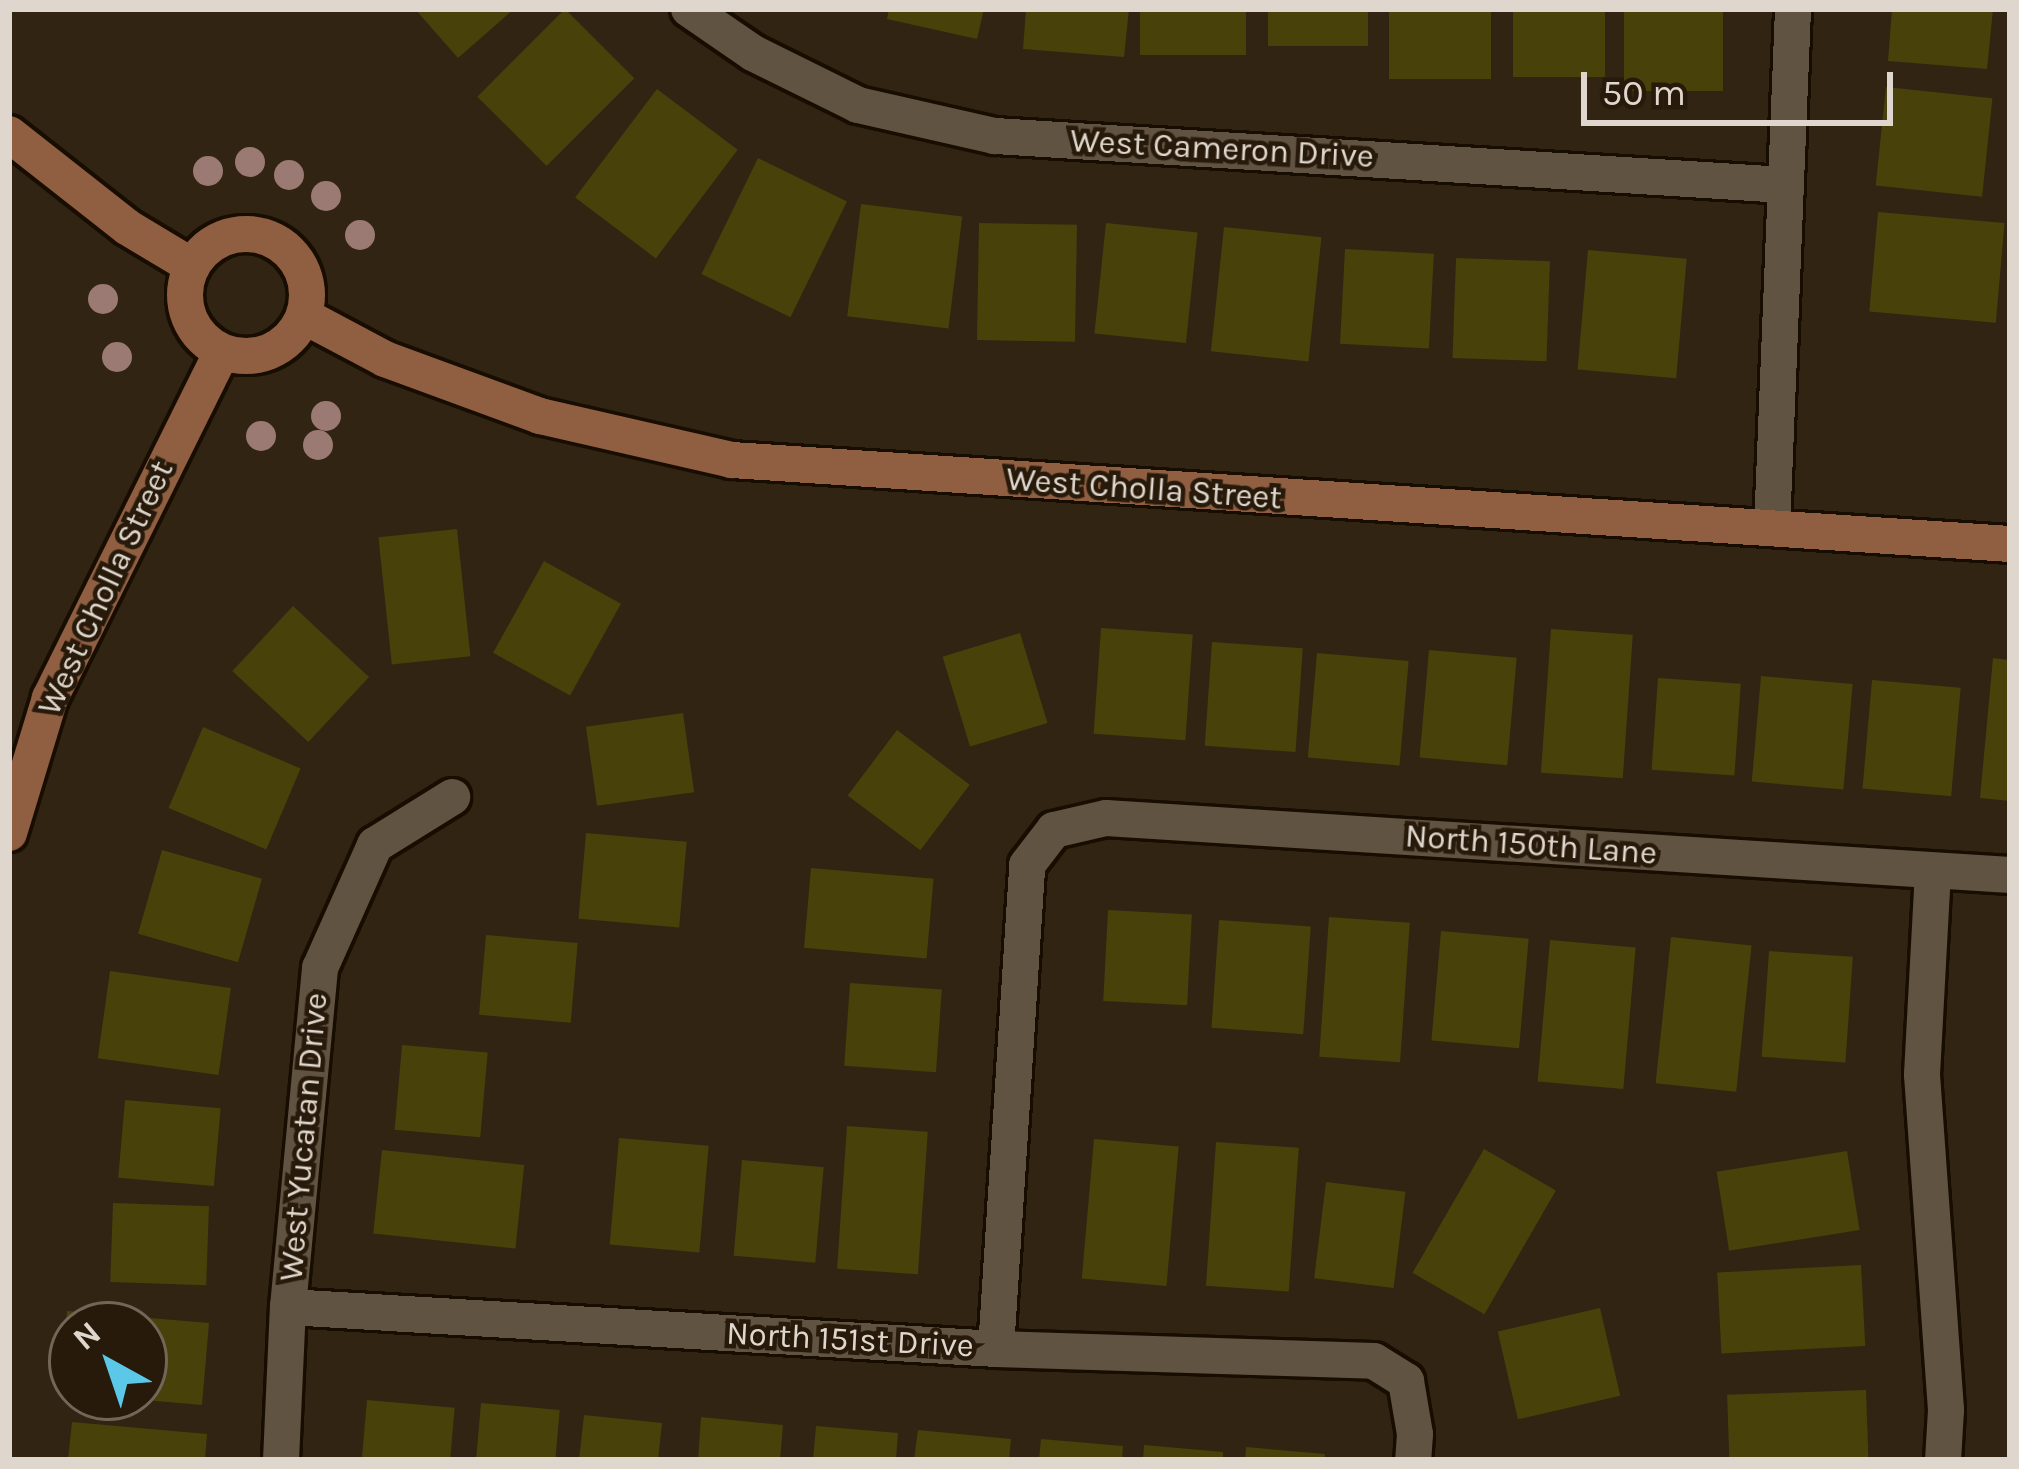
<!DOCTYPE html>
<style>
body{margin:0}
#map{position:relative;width:2019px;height:1469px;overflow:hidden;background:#312413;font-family:Karla,sans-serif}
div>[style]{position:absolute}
.building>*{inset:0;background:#48410a;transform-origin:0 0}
.roads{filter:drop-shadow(3px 0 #180d01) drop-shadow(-3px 0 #180d01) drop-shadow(0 3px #180d01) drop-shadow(0 -3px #180d01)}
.street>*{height:36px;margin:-18px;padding:0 18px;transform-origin:18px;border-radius:18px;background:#615341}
.secondary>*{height:36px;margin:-18px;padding:0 18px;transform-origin:18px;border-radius:18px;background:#905f42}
.secondary>.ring{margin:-18px;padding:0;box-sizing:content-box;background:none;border:36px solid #905f42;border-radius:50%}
.trees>*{width:30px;height:30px;margin:-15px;border-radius:50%;background:#9c7a74}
span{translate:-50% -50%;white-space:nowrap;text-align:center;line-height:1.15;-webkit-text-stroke:9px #271a0a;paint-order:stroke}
.street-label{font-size:33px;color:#dfd7cd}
.frame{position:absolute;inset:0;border:12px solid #dfd7cd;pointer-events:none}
.north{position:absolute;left:48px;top:1301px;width:120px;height:120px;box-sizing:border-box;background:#271a0a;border:3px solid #716658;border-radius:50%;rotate:320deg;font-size:33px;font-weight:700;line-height:48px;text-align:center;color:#dfd7cd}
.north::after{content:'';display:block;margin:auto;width:42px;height:54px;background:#5bc8e7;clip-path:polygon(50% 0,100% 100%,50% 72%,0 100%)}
.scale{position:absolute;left:1581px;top:72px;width:312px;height:54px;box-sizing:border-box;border:6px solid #dfd7cd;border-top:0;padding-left:15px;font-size:36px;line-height:42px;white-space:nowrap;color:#dfd7cd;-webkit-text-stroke:9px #271a0a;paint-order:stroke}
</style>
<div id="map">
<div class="building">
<i style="clip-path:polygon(415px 9px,514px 9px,458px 58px)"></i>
<i style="left:565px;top:9px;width:98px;height:124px;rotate:45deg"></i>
<i style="clip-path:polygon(889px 9px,984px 9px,977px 39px,887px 19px)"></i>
<i style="clip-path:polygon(1026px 9px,1129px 9px,1124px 57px,1023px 49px)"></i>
<i style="left:1140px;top:9px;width:106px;height:46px"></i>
<i style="left:1268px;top:9px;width:100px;height:37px"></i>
<i style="left:1389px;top:9px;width:102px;height:70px"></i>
<i style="left:1513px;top:9px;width:92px;height:68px"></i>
<i style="left:1624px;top:9px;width:99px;height:82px"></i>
<i style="clip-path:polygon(1892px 9px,1993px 9px,1987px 69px,1888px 61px)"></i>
<i style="left:1886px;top:87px;width:107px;height:99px;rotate:6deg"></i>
<i style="left:657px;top:89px;width:101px;height:136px;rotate:37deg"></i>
<i style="left:758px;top:158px;width:99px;height:129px;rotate:26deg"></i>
<i style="left:861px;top:204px;width:102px;height:113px;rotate:7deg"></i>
<i style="left:1878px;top:212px;width:127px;height:100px;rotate:5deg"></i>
<i style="left:979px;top:223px;width:98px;height:117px;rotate:1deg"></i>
<i style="left:1106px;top:223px;width:92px;height:111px;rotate:6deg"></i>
<i style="left:1224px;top:227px;width:98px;height:125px;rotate:6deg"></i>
<i style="left:1345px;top:249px;width:89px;height:95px;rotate:3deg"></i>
<i style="left:1588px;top:250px;width:99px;height:120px;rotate:5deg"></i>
<i style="left:1456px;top:258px;width:94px;height:100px;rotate:2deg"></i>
<i style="left:457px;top:529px;width:128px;height:79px;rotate:84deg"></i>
<i style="left:544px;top:561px;width:88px;height:105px;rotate:29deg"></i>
<i style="left:293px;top:606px;width:104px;height:89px;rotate:43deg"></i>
<i style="left:1101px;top:628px;width:92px;height:106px;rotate:4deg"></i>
<i style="left:1551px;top:629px;width:82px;height:144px;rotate:4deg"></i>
<i style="left:1020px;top:633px;width:94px;height:81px;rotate:73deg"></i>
<i style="left:1212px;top:642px;width:91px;height:104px;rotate:4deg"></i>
<i style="left:1429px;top:650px;width:88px;height:108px;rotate:5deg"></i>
<i style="left:1317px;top:653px;width:92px;height:105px;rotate:5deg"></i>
<i style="clip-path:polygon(1993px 658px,2010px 660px,2010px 801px,1980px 798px)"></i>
<i style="left:1761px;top:676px;width:92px;height:106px;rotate:5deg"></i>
<i style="left:1658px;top:678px;width:83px;height:92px;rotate:4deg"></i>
<i style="left:1872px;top:680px;width:89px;height:109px;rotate:5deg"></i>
<i style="left:683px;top:713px;width:80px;height:98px;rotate:82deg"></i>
<i style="left:203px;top:727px;width:106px;height:88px;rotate:23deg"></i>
<i style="left:897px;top:730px;width:91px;height:82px;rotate:37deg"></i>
<i style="left:586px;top:833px;width:101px;height:86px;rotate:5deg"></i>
<i style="left:162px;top:850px;width:104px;height:87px;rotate:16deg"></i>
<i style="left:811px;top:868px;width:123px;height:80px;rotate:5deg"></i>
<i style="left:1108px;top:910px;width:84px;height:91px;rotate:3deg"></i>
<i style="left:1329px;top:917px;width:81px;height:140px;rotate:4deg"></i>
<i style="left:1219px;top:920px;width:92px;height:108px;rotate:4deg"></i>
<i style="left:1441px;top:931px;width:88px;height:110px;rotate:5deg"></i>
<i style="left:486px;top:935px;width:92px;height:80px;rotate:5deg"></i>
<i style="left:1671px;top:937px;width:81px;height:147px;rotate:6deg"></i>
<i style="left:1550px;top:940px;width:86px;height:142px;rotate:5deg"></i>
<i style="left:1769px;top:951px;width:84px;height:106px;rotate:4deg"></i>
<i style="left:110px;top:971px;width:122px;height:88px;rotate:8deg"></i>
<i style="left:850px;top:983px;width:92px;height:83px;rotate:4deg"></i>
<i style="left:402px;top:1045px;width:86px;height:85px;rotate:5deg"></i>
<i style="left:125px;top:1100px;width:96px;height:78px;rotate:5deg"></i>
<i style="left:847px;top:1126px;width:81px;height:143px;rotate:4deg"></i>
<i style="left:619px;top:1138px;width:90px;height:107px;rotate:5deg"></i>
<i style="left:1094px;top:1139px;width:85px;height:140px;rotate:5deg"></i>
<i style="left:1216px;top:1142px;width:83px;height:144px;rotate:4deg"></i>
<i style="left:1484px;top:1149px;width:83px;height:143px;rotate:30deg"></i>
<i style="left:382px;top:1150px;width:143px;height:84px;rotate:6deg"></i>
<i style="left:1847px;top:1151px;width:80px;height:132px;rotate:81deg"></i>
<i style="left:742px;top:1160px;width:82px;height:96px;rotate:5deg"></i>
<i style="left:1326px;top:1182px;width:80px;height:97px;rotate:7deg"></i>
<i style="left:113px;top:1203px;width:96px;height:79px;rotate:2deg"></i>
<i style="left:1861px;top:1265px;width:81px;height:144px;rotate:87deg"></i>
<i style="left:1600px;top:1308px;width:90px;height:105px;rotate:77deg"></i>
<i style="clip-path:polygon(67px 1311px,209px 1323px,202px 1405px,144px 1400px,144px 1325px,72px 1325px,72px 1394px,59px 1393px)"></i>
<i style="left:1866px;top:1390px;width:70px;height:139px;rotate:88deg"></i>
<i style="left:367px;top:1400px;width:88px;height:60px;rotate:5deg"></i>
<i style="left:481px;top:1403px;width:79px;height:57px;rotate:5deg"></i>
<i style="clip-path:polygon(584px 1415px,662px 1423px,658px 1460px,579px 1460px)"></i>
<i style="clip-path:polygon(701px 1417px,783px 1425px,780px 1460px,698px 1460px)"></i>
<i style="clip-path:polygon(72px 1422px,207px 1434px,205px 1460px,68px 1460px)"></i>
<i style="clip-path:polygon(816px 1426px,898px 1433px,896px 1460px,813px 1460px)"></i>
<i style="clip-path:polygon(918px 1430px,1011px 1439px,1009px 1460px,914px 1460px)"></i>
<i style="clip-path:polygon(1041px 1439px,1123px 1446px,1122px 1460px,1039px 1460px)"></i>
<i style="clip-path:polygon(1144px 1445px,1223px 1452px,1223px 1460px,1143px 1460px)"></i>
<i style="clip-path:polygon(1246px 1447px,1325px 1454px,1324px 1460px,1245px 1460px)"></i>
</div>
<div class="roads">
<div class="street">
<i style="left:689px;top:9px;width:78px;rotate:34.5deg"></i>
<i style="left:753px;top:53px;width:117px;rotate:26.3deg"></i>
<i style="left:858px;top:105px;width:140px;rotate:12.8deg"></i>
<i style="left:995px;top:136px;width:792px;rotate:3.55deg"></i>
<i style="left:1772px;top:528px;width:519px;rotate:-87.68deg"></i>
<i style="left:1933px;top:871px;width:204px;rotate:93.1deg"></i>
<i style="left:1922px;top:1075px;width:336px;rotate:85.9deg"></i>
<i style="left:1946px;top:1410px;width:50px;rotate:93.4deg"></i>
<i style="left:288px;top:1307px;width:709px;rotate:3.39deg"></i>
<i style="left:996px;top:1349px;width:378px;rotate:1.8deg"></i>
<i style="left:1374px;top:1361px;width:38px;rotate:32deg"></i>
<i style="left:1406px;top:1381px;width:54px;rotate:80.4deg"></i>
<i style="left:1415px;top:1434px;width:26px;rotate:94deg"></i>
<i style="left:996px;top:1349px;width:485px;rotate:-86.3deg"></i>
<i style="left:1027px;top:865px;width:44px;rotate:-52.4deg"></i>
<i style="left:1054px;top:830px;width:53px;rotate:-13deg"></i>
<i style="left:1106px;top:818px;width:906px;rotate:3.61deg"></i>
<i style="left:281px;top:1460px;width:153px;rotate:-87.4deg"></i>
<i style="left:288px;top:1307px;width:341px;rotate:-84.6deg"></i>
<i style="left:320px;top:968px;width:135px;rotate:-65.9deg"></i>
<i style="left:375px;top:845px;width:91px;rotate:-31.9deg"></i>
</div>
<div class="secondary">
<i style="left:9px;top:134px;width:150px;rotate:38.2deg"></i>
<i style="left:127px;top:227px;width:76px;rotate:31deg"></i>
<i class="ring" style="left:185px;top:234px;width:86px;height:86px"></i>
<i style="left:304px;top:316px;width:92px;rotate:28deg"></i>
<i style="left:385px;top:359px;width:165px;rotate:20.2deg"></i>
<i style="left:540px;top:416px;width:197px;rotate:12.9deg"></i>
<i style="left:732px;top:460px;width:1281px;rotate:3.76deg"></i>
<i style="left:9px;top:833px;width:141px;rotate:-73.1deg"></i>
<i style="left:50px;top:698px;width:386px;rotate:-63.6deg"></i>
</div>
</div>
<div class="trees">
<i style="left:250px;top:162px"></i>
<i style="left:208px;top:171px"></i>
<i style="left:289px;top:175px"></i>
<i style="left:326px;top:196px"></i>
<i style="left:360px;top:235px"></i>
<i style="left:103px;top:299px"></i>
<i style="left:117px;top:357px"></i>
<i style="left:326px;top:416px"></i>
<i style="left:261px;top:436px"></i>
<i style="left:318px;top:445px"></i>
</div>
<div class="street-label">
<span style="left:1222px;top:149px;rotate:3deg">West Cameron Drive</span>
<span style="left:1144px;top:489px;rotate:4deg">West Cholla Street</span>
<span style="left:106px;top:588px;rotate:-65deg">West Cholla Street</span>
<span style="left:1531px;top:845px;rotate:4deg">North 150th Lane</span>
<span style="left:304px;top:1137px;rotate:-85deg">West Yucatan Drive</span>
<span style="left:850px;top:1340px;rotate:3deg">North 151st Drive</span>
</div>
<div class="frame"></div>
<div class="north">N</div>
<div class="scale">50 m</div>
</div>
